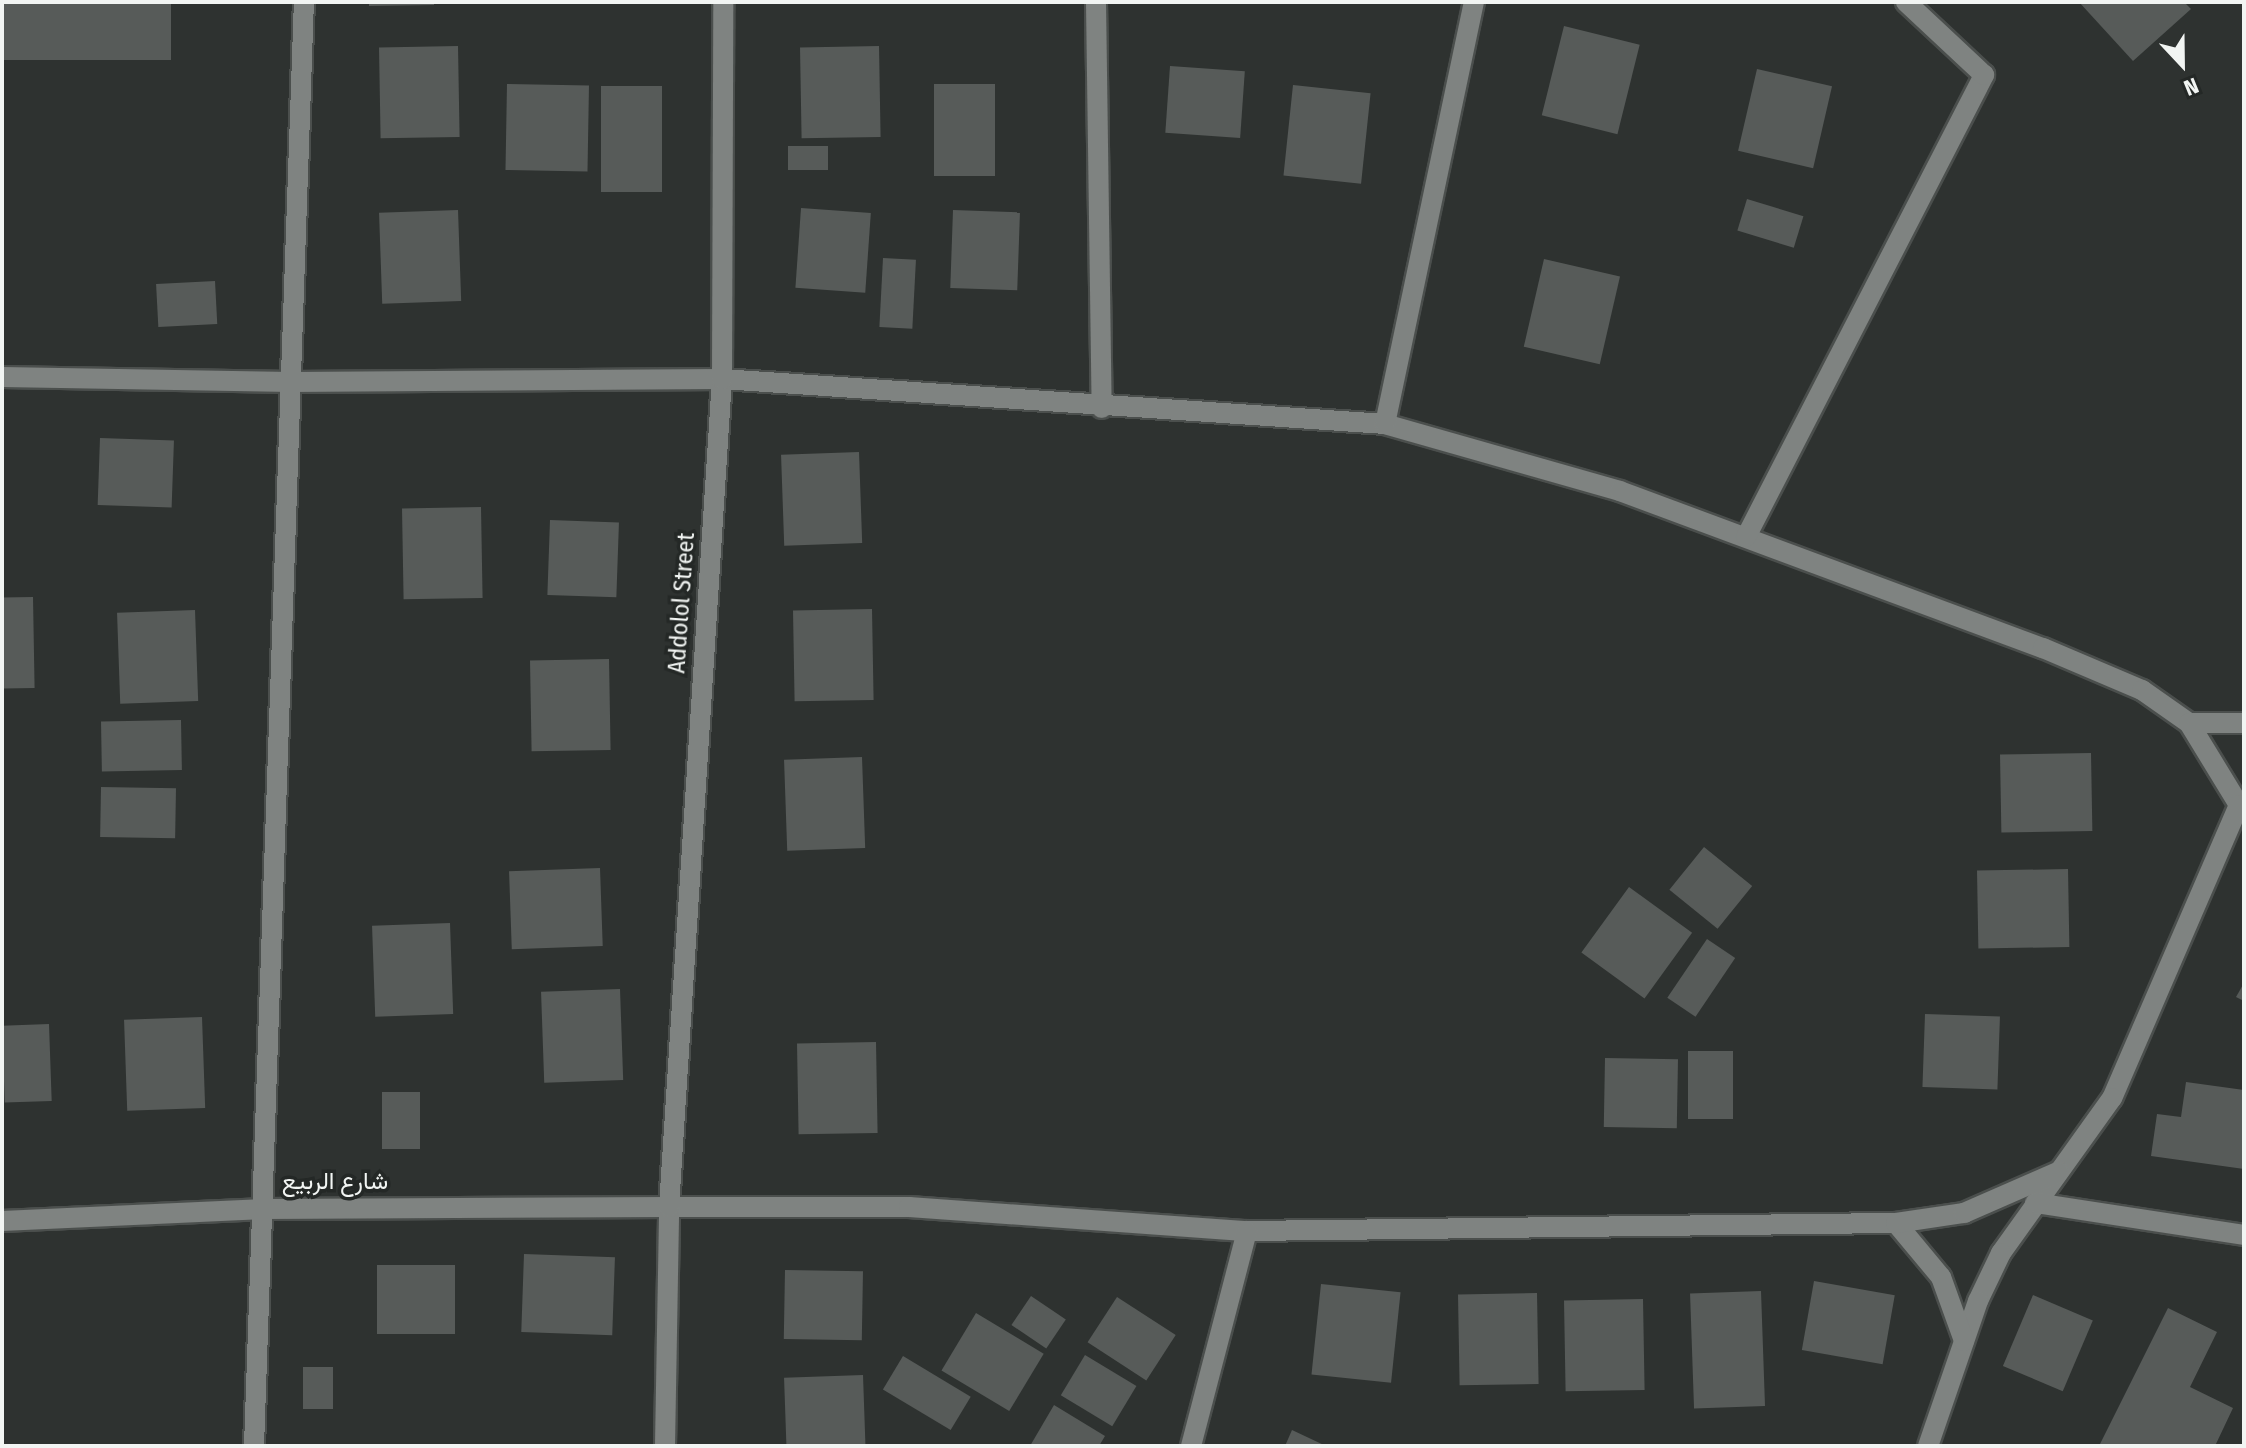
<!DOCTYPE html>
<meta charset="utf-8">
<style>
body{margin:0}
#map{position:relative;width:2246px;height:1448px;overflow:hidden;background:#2e3230;font-family:"Fira Sans Condensed",Vazirmatn,sans-serif}
div>[style]{position:absolute}
.building>*{inset:0;background:#575b59;transform-origin:0 0}
.roads{filter:drop-shadow(2px 0 #4b4f4d) drop-shadow(-2px 0 #4b4f4d) drop-shadow(0 2px #4b4f4d) drop-shadow(0 -2px #4b4f4d)}
.minor>*{height:20px;margin:-10px;padding:0 10px;transform-origin:10px;border-radius:10px;background:#7f8381}
span{translate:-50% -50%;white-space:nowrap;text-align:center;line-height:1.15;-webkit-text-stroke:7px #242826;paint-order:stroke}
.street-label{font-size:24px;color:#f2f5f3}
.frame{position:absolute;inset:0;border:4px solid #f2f5f3;pointer-events:none}
.north{position:absolute;left:2142px;top:24px;width:80px;height:80px;-webkit-text-stroke:6px #242826;paint-order:stroke;rotate:158deg;font-size:22px;font-weight:700;line-height:32px;text-align:center;color:#f2f5f3}
.north::after{content:'';display:block;margin:auto;width:28px;height:36px;background:#f2f5f3;clip-path:polygon(50% 0,100% 100%,50% 72%,0 100%)}
</style>
<div id="map">
<div class="building">
<i style="left:2px;top:2px;width:169px;height:58px"></i>
<i style="clip-path:polygon(369px 2px,434px 2px,434px 5px,369px 6px)"></i>
<i style="clip-path:polygon(2079px 2px,2184px 2px,2191px 9px,2133px 61px)"></i>
<i style="left:1564px;top:26px;width:78px;height:92px;rotate:14deg"></i>
<i style="left:458px;top:46px;width:91px;height:79px;rotate:89deg"></i>
<i style="left:879px;top:46px;width:91px;height:79px;rotate:89deg"></i>
<i style="left:1170px;top:66px;width:75px;height:67px;rotate:4deg"></i>
<i style="left:1757px;top:69px;width:77px;height:84px;rotate:13deg"></i>
<i style="left:507px;top:84px;width:82px;height:86px;rotate:1deg"></i>
<i style="left:934px;top:84px;width:61px;height:92px"></i>
<i style="left:1293px;top:85px;width:78px;height:91px;rotate:6deg"></i>
<i style="left:662px;top:86px;width:106px;height:61px;rotate:90deg"></i>
<i style="left:828px;top:146px;width:24px;height:40px;rotate:90deg"></i>
<i style="left:1747px;top:199px;width:59px;height:33px;rotate:17deg"></i>
<i style="left:801px;top:208px;width:70px;height:80px;rotate:4deg"></i>
<i style="left:458px;top:210px;width:91px;height:79px;rotate:88deg"></i>
<i style="left:953px;top:210px;width:67px;height:78px;rotate:2deg"></i>
<i style="left:883px;top:258px;width:33px;height:69px;rotate:3deg"></i>
<i style="left:1544px;top:259px;width:78px;height:90px;rotate:13deg"></i>
<i style="left:215px;top:281px;width:43px;height:59px;rotate:87deg"></i>
<i style="left:100px;top:438px;width:74px;height:67px;rotate:2deg"></i>
<i style="left:859px;top:452px;width:91px;height:78px;rotate:88deg"></i>
<i style="left:481px;top:507px;width:91px;height:79px;rotate:89deg"></i>
<i style="left:550px;top:520px;width:69px;height:75px;rotate:2deg"></i>
<i style="left:33px;top:597px;width:91px;height:31px;rotate:89deg"></i>
<i style="left:872px;top:609px;width:91px;height:79px;rotate:89deg"></i>
<i style="left:195px;top:610px;width:91px;height:78px;rotate:88deg"></i>
<i style="left:609px;top:659px;width:91px;height:79px;rotate:89deg"></i>
<i style="left:181px;top:720px;width:50px;height:80px;rotate:89deg"></i>
<i style="left:2091px;top:753px;width:78px;height:91px;rotate:89deg"></i>
<i style="left:862px;top:757px;width:91px;height:78px;rotate:88deg"></i>
<i style="left:101px;top:787px;width:75px;height:50px;rotate:1deg"></i>
<i style="left:1704px;top:847px;width:62px;height:55px;rotate:39deg"></i>
<i style="left:600px;top:868px;width:78px;height:91px;rotate:88deg"></i>
<i style="left:2068px;top:869px;width:78px;height:91px;rotate:89deg"></i>
<i style="left:1629px;top:887px;width:78px;height:81px;rotate:36deg"></i>
<i style="left:450px;top:923px;width:91px;height:78px;rotate:88deg"></i>
<i style="left:1707px;top:939px;width:34px;height:71px;rotate:34deg"></i>
<i style="clip-path:polygon(2244px 983px,2244px 1001px,2236px 997px)"></i>
<i style="left:620px;top:989px;width:91px;height:79px;rotate:88deg"></i>
<i style="left:1925px;top:1014px;width:75px;height:73px;rotate:2deg"></i>
<i style="left:202px;top:1017px;width:91px;height:78px;rotate:88deg"></i>
<i style="left:49px;top:1024px;width:77px;height:47px;rotate:88deg"></i>
<i style="left:876px;top:1042px;width:91px;height:79px;rotate:89deg"></i>
<i style="left:1688px;top:1051px;width:45px;height:68px"></i>
<i style="left:1605px;top:1058px;width:73px;height:69px;rotate:1deg"></i>
<i style="clip-path:polygon(2186px 1082px,2244px 1090px,2244px 1169px,2151px 1156px,2157px 1114px,2181px 1117px)"></i>
<i style="left:420px;top:1092px;width:57px;height:38px;rotate:90deg"></i>
<i style="left:524px;top:1254px;width:91px;height:78px;rotate:2deg"></i>
<i style="left:377px;top:1265px;width:78px;height:69px"></i>
<i style="left:785px;top:1270px;width:78px;height:69px;rotate:1deg"></i>
<i style="left:1814px;top:1281px;width:82px;height:70px;rotate:10deg"></i>
<i style="left:1321px;top:1284px;width:80px;height:91px;rotate:6deg"></i>
<i style="left:1761px;top:1291px;width:115px;height:71px;rotate:88deg"></i>
<i style="left:1537px;top:1293px;width:91px;height:79px;rotate:89deg"></i>
<i style="left:2033px;top:1295px;width:65px;height:77px;rotate:23deg"></i>
<i style="left:1031px;top:1296px;width:42px;height:35px;rotate:34deg"></i>
<i style="left:1117px;top:1297px;width:70px;height:54px;rotate:33deg"></i>
<i style="left:1643px;top:1299px;width:91px;height:79px;rotate:89deg"></i>
<i style="clip-path:polygon(2168px 1308px,2217px 1332px,2190px 1387px,2233px 1408px,2215px 1446px,2103px 1446px,2100px 1444px)"></i>
<i style="left:976px;top:1313px;width:79px;height:67px;rotate:31deg"></i>
<i style="left:1085px;top:1355px;width:60px;height:47px;rotate:31deg"></i>
<i style="left:903px;top:1356px;width:79px;height:39px;rotate:31deg"></i>
<i style="left:303px;top:1367px;width:30px;height:42px"></i>
<i style="left:863px;top:1375px;width:71px;height:79px;rotate:88deg"></i>
<i style="clip-path:polygon(1054px 1405px,1105px 1436px,1099px 1446px,1030px 1446px)"></i>
<i style="clip-path:polygon(1292px 1430px,1326px 1446px,1285px 1446px)"></i>
</div>
<div class="roads">
<div class="minor">
<i style="left:1096px;top:2px;width:406px;rotate:89.2deg"></i>
<i style="left:2px;top:377px;width:289px;rotate:1deg"></i>
<i style="left:291px;top:382px;width:431px;rotate:-0.4deg"></i>
<i style="left:722px;top:379px;width:665px;rotate:3.88deg"></i>
<i style="left:1385px;top:424px;width:244px;rotate:15.9deg"></i>
<i style="left:1620px;top:491px;width:451px;rotate:20.4deg"></i>
<i style="left:2043px;top:648px;width:108px;rotate:23deg"></i>
<i style="left:2142px;top:690px;width:57px;rotate:35.1deg"></i>
<i style="left:2189px;top:723px;width:96px;rotate:58.6deg"></i>
<i style="left:2239px;top:805px;width:319px;rotate:113.4deg"></i>
<i style="left:2112px;top:1098px;width:191px;rotate:125.6deg"></i>
<i style="left:2001px;top:1253px;width:53px;rotate:115.6deg"></i>
<i style="left:1978px;top:1301px;width:153px;rotate:109deg"></i>
<i style="left:1385px;top:424px;width:431px;rotate:-78.1deg"></i>
<i style="left:1746px;top:537px;width:520px;rotate:-62.74deg"></i>
<i style="left:1984px;top:75px;width:107px;rotate:-136.9deg"></i>
<i style="left:2189px;top:723px;width:55px"></i>
<i style="left:2035px;top:1203px;width:211px;rotate:8.7deg"></i>
<i style="left:2px;top:1221px;width:263px;rotate:-2.6deg"></i>
<i style="left:265px;top:1209px;width:404px;rotate:-0.3deg"></i>
<i style="left:669px;top:1207px;width:240px"></i>
<i style="left:909px;top:1207px;width:339px;rotate:4.1deg"></i>
<i style="left:1247px;top:1231px;width:649px;rotate:-0.71deg"></i>
<i style="left:1896px;top:1223px;width:70px;rotate:50.2deg"></i>
<i style="left:1941px;top:1277px;width:68px;rotate:70.2deg"></i>
<i style="left:1896px;top:1223px;width:69px;rotate:-8.4deg"></i>
<i style="left:1964px;top:1213px;width:103px;rotate:-23.6deg"></i>
<i style="left:254px;top:1446px;width:1445px;rotate:-88.02deg"></i>
<i style="left:665px;top:1446px;width:239px;rotate:-89deg"></i>
<i style="left:669px;top:1207px;width:830px;rotate:-86.34deg"></i>
<i style="left:722px;top:379px;width:377px;rotate:-89.8deg"></i>
<i style="left:1191px;top:1446px;width:222px;rotate:-75.4deg"></i>
</div>
</div>
<div class="street-label">
<span style="left:682px;top:603px;rotate:-86deg">Addolol Street</span>
<span style="left:335px;top:1182px">شارع الربيع</span>
</div>
<div class="frame"></div>
<div class="north">N</div>
</div>
